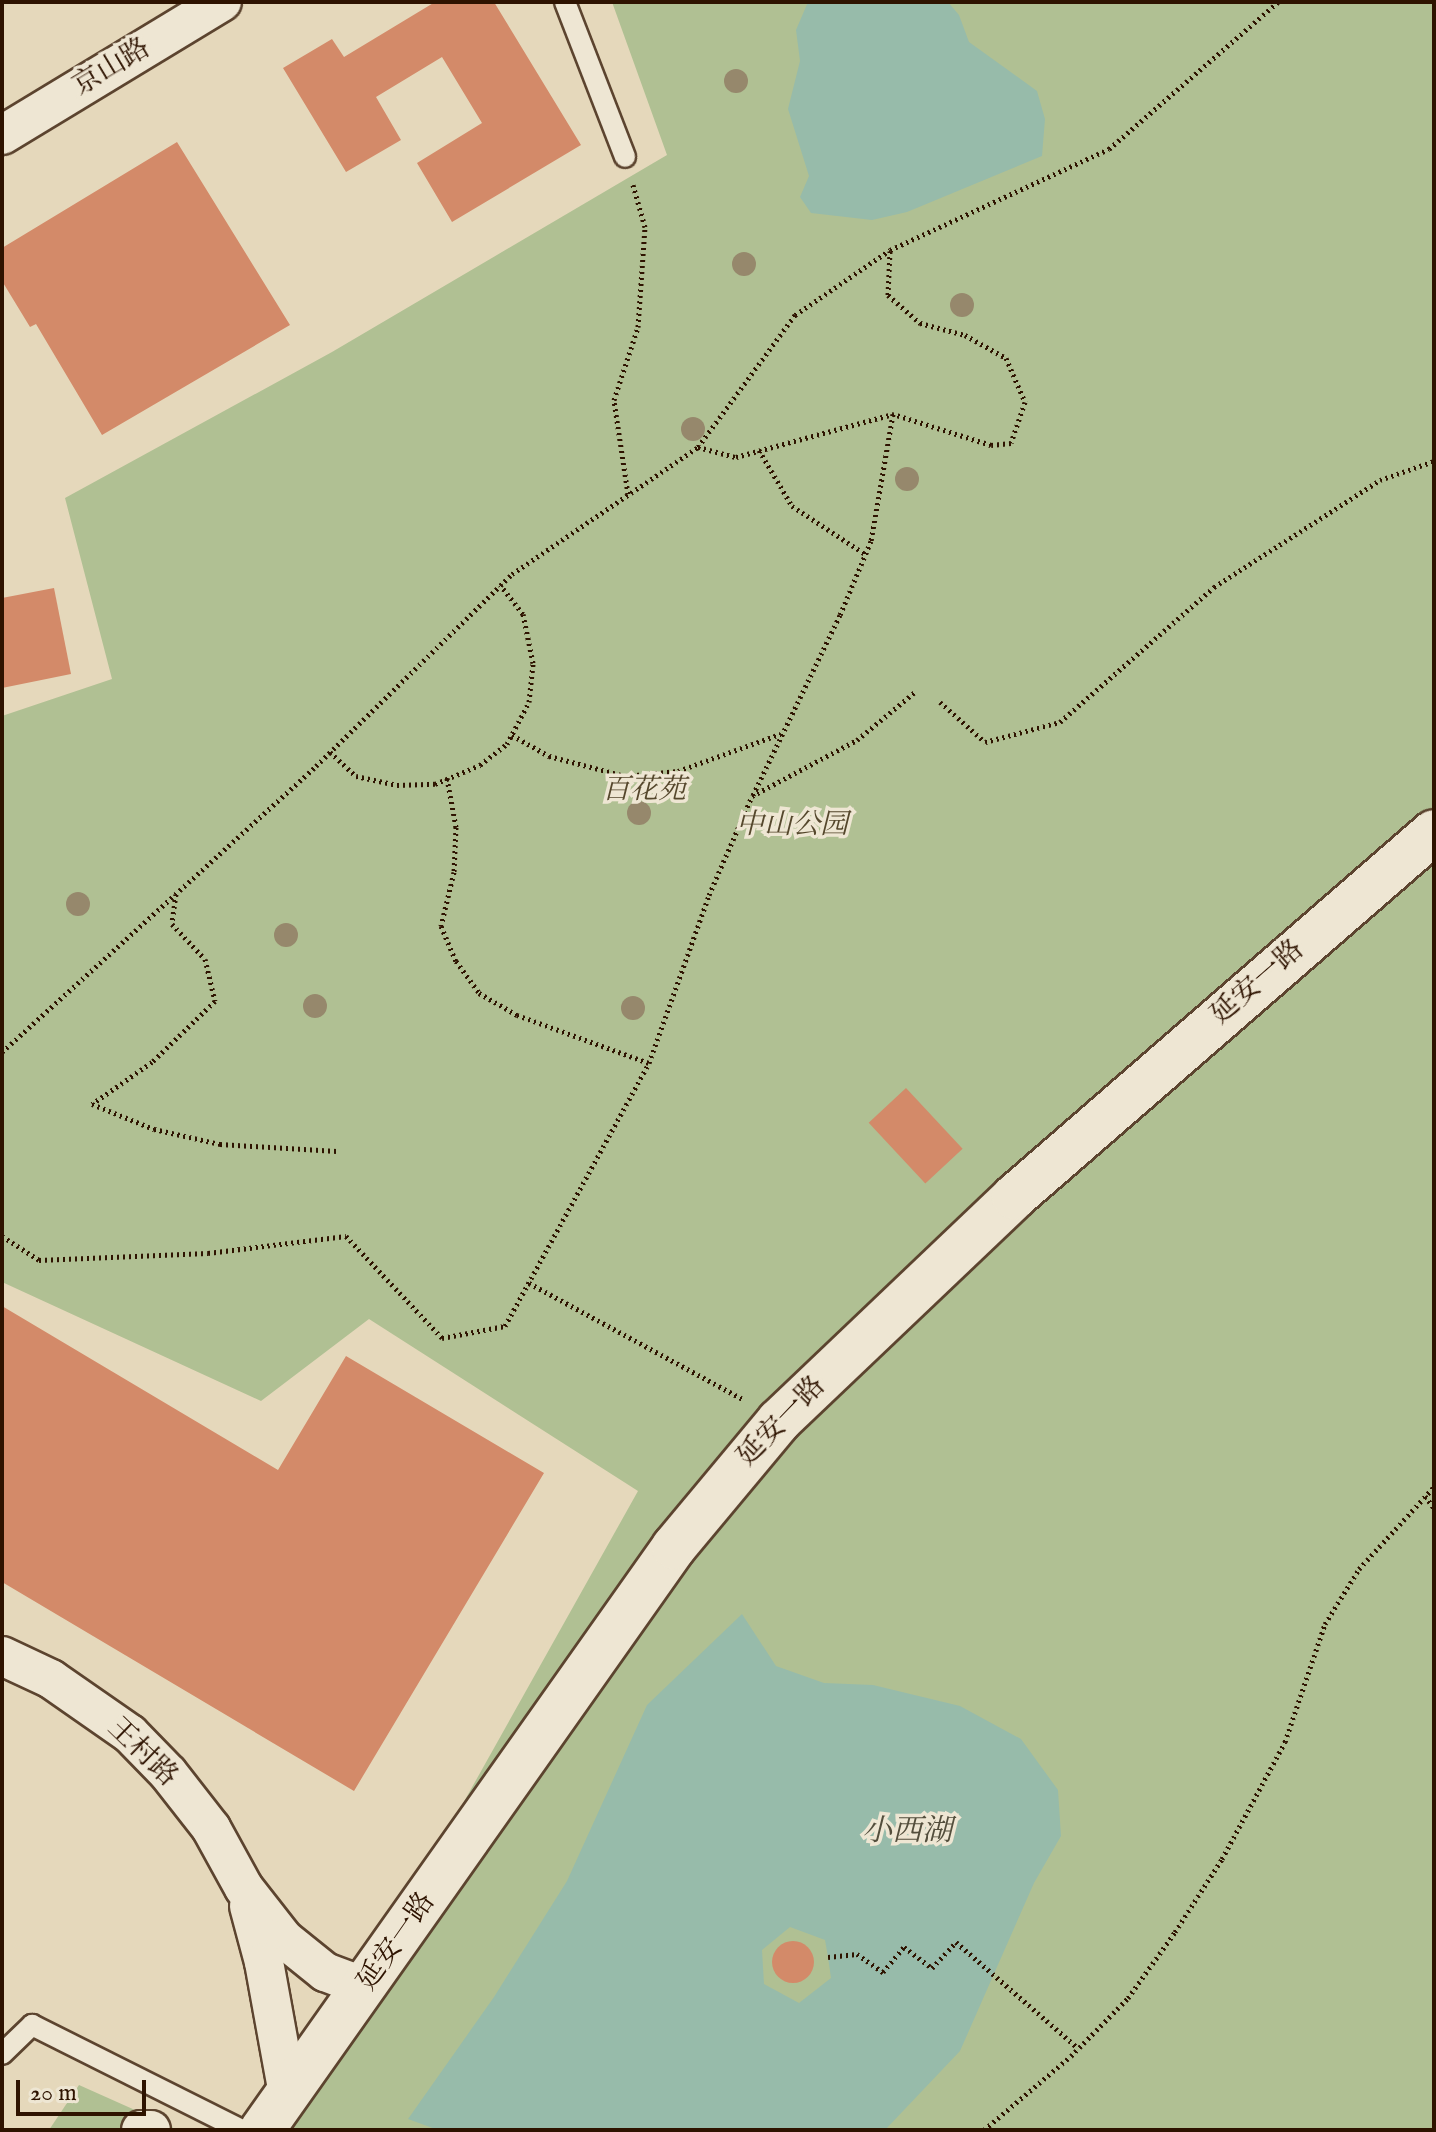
<!DOCTYPE html>
<meta charset="utf-8">
<style>
body{margin:0}
#map{position:relative;width:1436px;height:2132px;overflow:hidden;background:#e5d8bb;font-family:"IM FELL English","Noto Serif SC",serif}
div>[style]{position:absolute}
.green>*{inset:0;background:#b0c093}
.water>*{inset:0;background:#97bbaa}
.building>*{inset:0;background:#d38a69;transform-origin:0 0}
.round{border-radius:50%}
.path>*{height:5px;margin-top:-2.5px;transform-origin:0;background:repeating-linear-gradient(90deg,#2e1300 0 2px,transparent 0 6px)}
.roads{filter:drop-shadow(2px 0 #5c442f) drop-shadow(-2px 0 #5c442f) drop-shadow(0 2px #5c442f) drop-shadow(0 -2px #5c442f)}
.lane>*{height:20px;margin:-10px;padding:0 10px;transform-origin:10px;border-radius:10px;background:#eee6d3}
.street>*{height:38px;margin:-19px;padding:0 19px;transform-origin:19px;border-radius:19px;background:#eee6d3}
.secondary>*{height:44px;margin:-22px;padding:0 22px;transform-origin:22px;border-radius:22px;background:#eee6d3}
.trees>*{width:24px;height:24px;margin:-12px;border-radius:50%;background:#96886c}
span{translate:-50% -50%;white-space:nowrap;text-align:center;line-height:1.15;-webkit-text-stroke:7px #eee6d3;paint-order:stroke}
.street-label{font-size:28px;color:#2e1300}
.park-label{font-size:28px;color:#55472c;font-style:italic}
.water-label{font-size:30px;color:#534e3c;font-style:italic}
.frame{position:absolute;inset:0;border:4px solid #2e1300;pointer-events:none}
.scale{position:absolute;left:16px;top:2080px;width:130px;height:36px;box-sizing:border-box;border:4px solid #2e1300;border-top:0;padding-left:10px;font-size:24px;line-height:28px;white-space:nowrap;color:#2e1300;-webkit-text-stroke:6px #eee6d3;paint-order:stroke}
</style>
<div id="map">
<div class="green">
<i style="clip-path:polygon(612px 2px,1434px 2px,1434px 2130px,280px 2130px,638px 1491px,369px 1319px,261px 1401px,2px 1282px,2px 716px,112px 679px,65px 498px,332px 352px,667px 155px)"></i>
<i style="clip-path:polygon(79px 2085px,173px 2127px,171px 2130px,49px 2130px)"></i>
</div>
<div class="water">
<i style="clip-path:polygon(808px 2px,948px 2px,959px 15px,969px 42px,1037px 91px,1045px 119px,1042px 156px,907px 212px,872px 220px,811px 213px,800px 197px,809px 176px,788px 109px,800px 61px,796px 30px)"></i>
<i style="clip-path:polygon(evenodd,742px 1614px,776px 1666px,824px 1683px,873px 1685px,960px 1706px,1021px 1739px,1058px 1790px,1061px 1836px,1034px 1883px,960px 2051px,885px 2130px,438px 2130px,408px 2119px,494px 1997px,567px 1881px,647px 1705px,742px 1614px,790px 1927px,825px 1940px,828px 1957px,831px 1978px,799px 2003px,764px 1984px,762px 1950px,790px 1927px)"></i>
</div>
<div class="building">
<i style="clip-path:polygon(435px 2px,494px 2px,581px 145px,452px 222px,417px 163px,482px 123px,442px 57px,376px 97px,401px 140px,346px 172px,283px 68px,332px 39px,344px 57px)"></i>
<i style="clip-path:polygon(177px 142px,290px 325px,102px 435px,36px 324px,30px 327px,2px 281px,2px 248px)"></i>
<i style="clip-path:polygon(54px 588px,71px 674px,2px 688px,2px 598px)"></i>
<i style="left:906px;top:1088px;width:83px;height:51px;rotate:47deg"></i>
<i style="clip-path:polygon(2px 1306px,278px 1470px,346px 1356px,544px 1473px,354px 1791px,2px 1582px)"></i>
<i class="round" style="left:772px;top:1941px;width:42px;height:42px"></i>
</div>
<div class="path">
<i style="left:890px;top:251px;width:44px;rotate:92.6deg"></i>
<i style="left:888px;top:295px;width:43px;rotate:41.2deg"></i>
<i style="left:920px;top:323px;width:47px;rotate:14.9deg"></i>
<i style="left:965px;top:335px;width:47px;rotate:29.3deg"></i>
<i style="left:1006px;top:358px;width:48px;rotate:66.6deg"></i>
<i style="left:1025px;top:402px;width:43px;rotate:108.9deg"></i>
<i style="left:1011px;top:443px;width:20px;rotate:174deg"></i>
<i style="left:991px;top:445px;width:103px;rotate:-162.4deg"></i>
<i style="left:698px;top:447px;width:39px;rotate:15deg"></i>
<i style="left:736px;top:457px;width:163px;rotate:-15.3deg"></i>
<i style="left:893px;top:414px;width:129px;rotate:99.8deg"></i>
<i style="left:871px;top:541px;width:80px;rotate:112.7deg"></i>
<i style="left:840px;top:615px;width:200px;rotate:115.8deg"></i>
<i style="left:759px;top:450px;width:65px;rotate:59.5deg"></i>
<i style="left:792px;top:506px;width:87px;rotate:33.3deg"></i>
<i style="left:628px;top:494px;width:95px;rotate:-98.5deg"></i>
<i style="left:614px;top:400px;width:77px;rotate:-71.8deg"></i>
<i style="left:638px;top:327px;width:100px;rotate:-86deg"></i>
<i style="left:645px;top:227px;width:44px;rotate:-105.9deg"></i>
<i style="left:940px;top:702px;width:60px;rotate:41.6deg"></i>
<i style="left:985px;top:742px;width:78px;rotate:-14.9deg"></i>
<i style="left:1060px;top:722px;width:205px;rotate:-41.2deg"></i>
<i style="left:1214px;top:587px;width:197px;rotate:-32.8deg"></i>
<i style="left:1380px;top:480px;width:57px;rotate:-19.4deg"></i>
<i style="left:512px;top:735px;width:43px;rotate:29.6deg"></i>
<i style="left:549px;top:756px;width:79px;rotate:14.7deg"></i>
<i style="left:625px;top:776px;width:53px;rotate:-5.4deg"></i>
<i style="left:678px;top:771px;width:109px;rotate:-19.9deg"></i>
<i style="left:330px;top:752px;width:35px;rotate:43deg"></i>
<i style="left:356px;top:776px;width:42px;rotate:12.4deg"></i>
<i style="left:397px;top:785px;width:38px;rotate:-2deg"></i>
<i style="left:435px;top:784px;width:49px;rotate:-22.9deg"></i>
<i style="left:480px;top:765px;width:34px;rotate:-38deg"></i>
<i style="left:507px;top:744px;width:47px;rotate:-62.4deg"></i>
<i style="left:529px;top:702px;width:39px;rotate:-84deg"></i>
<i style="left:533px;top:663px;width:50px;rotate:-101.5deg"></i>
<i style="left:523px;top:614px;width:37px;rotate:-128deg"></i>
<i style="left:447px;top:778px;width:50px;rotate:79.6deg"></i>
<i style="left:456px;top:827px;width:45px;rotate:92.5deg"></i>
<i style="left:454px;top:872px;width:56px;rotate:103.5deg"></i>
<i style="left:441px;top:926px;width:38px;rotate:67deg"></i>
<i style="left:456px;top:961px;width:39px;rotate:54deg"></i>
<i style="left:479px;top:993px;width:44px;rotate:30.1deg"></i>
<i style="left:517px;top:1015px;width:140px;rotate:20deg"></i>
<i style="left:176px;top:894px;width:30px;rotate:98deg"></i>
<i style="left:172px;top:924px;width:48px;rotate:46.7deg"></i>
<i style="left:205px;top:959px;width:43px;rotate:76.6deg"></i>
<i style="left:215px;top:1001px;width:88px;rotate:135.9deg"></i>
<i style="left:152px;top:1062px;width:73px;rotate:145deg"></i>
<i style="left:92px;top:1104px;width:67px;rotate:22deg"></i>
<i style="left:154px;top:1129px;width:68px;rotate:12.8deg"></i>
<i style="left:220px;top:1144px;width:117px;rotate:3.4deg"></i>
<i style="left:2px;top:1052px;width:425px;rotate:-42.3deg"></i>
<i style="left:316px;top:766px;width:274px;rotate:-44.4deg"></i>
<i style="left:512px;top:574px;width:225px;rotate:-34.3deg"></i>
<i style="left:698px;top:447px;width:164px;rotate:-53.7deg"></i>
<i style="left:795px;top:315px;width:115px;rotate:-34.4deg"></i>
<i style="left:890px;top:250px;width:241px;rotate:-24.8deg"></i>
<i style="left:1109px;top:149px;width:224px;rotate:-41deg"></i>
<i style="left:2px;top:1236px;width:44px;rotate:33deg"></i>
<i style="left:39px;top:1260px;width:169px;rotate:-2.4deg"></i>
<i style="left:208px;top:1253px;width:139px;rotate:-7deg"></i>
<i style="left:346px;top:1236px;width:140px;rotate:46.7deg"></i>
<i style="left:442px;top:1338px;width:64px;rotate:-10.8deg"></i>
<i style="left:505px;top:1326px;width:300px;rotate:-61.3deg"></i>
<i style="left:649px;top:1063px;width:178px;rotate:-70.3deg"></i>
<i style="left:709px;top:895px;width:108px;rotate:-66.5deg"></i>
<i style="left:752px;top:796px;width:119px;rotate:-28.1deg"></i>
<i style="left:857px;top:740px;width:75px;rotate:-39.6deg"></i>
<i style="left:529px;top:1283px;width:243px;rotate:28.5deg"></i>
<i style="left:1425px;top:1496px;width:15px;rotate:53deg"></i>
<i style="left:828px;top:1957px;width:29px;rotate:-6deg"></i>
<i style="left:857px;top:1954px;width:32px;rotate:35deg"></i>
<i style="left:883px;top:1972px;width:33px;rotate:-50deg"></i>
<i style="left:904px;top:1947px;width:35px;rotate:37deg"></i>
<i style="left:932px;top:1968px;width:35px;rotate:-47deg"></i>
<i style="left:956px;top:1942px;width:162px;rotate:41deg"></i>
<i style="left:984px;top:2130px;width:114px;rotate:-40.4deg"></i>
<i style="left:1071px;top:2056px;width:81px;rotate:-45.5deg"></i>
<i style="left:1128px;top:1998px;width:81px;rotate:-54.5deg"></i>
<i style="left:1175px;top:1932px;width:87px;rotate:-57.2deg"></i>
<i style="left:1222px;top:1859px;width:133px;rotate:-61.7deg"></i>
<i style="left:1285px;top:1742px;width:125px;rotate:-71.3deg"></i>
<i style="left:1325px;top:1624px;width:65px;rotate:-58.3deg"></i>
<i style="left:1359px;top:1569px;width:111px;rotate:-47.6deg"></i>
</div>
<div class="roads">
<div class="lane">
<i style="left:565px;top:2px;width:166px;rotate:68.8deg"></i>
<i style="left:2px;top:2054px;width:42px;rotate:-44deg"></i>
<i style="left:32px;top:2025px;width:235px;rotate:26.6deg"></i>
</div>
<div class="street">
<i style="left:2px;top:135px;width:257px;rotate:-31.2deg"></i>
<i style="left:2px;top:1656px;width:54px;rotate:25.1deg"></i>
<i style="left:51px;top:1679px;width:96px;rotate:34.8deg"></i>
<i style="left:130px;top:1734px;width:54px;rotate:45.7deg"></i>
<i style="left:168px;top:1773px;width:70px;rotate:52deg"></i>
<i style="left:211px;top:1828px;width:68px;rotate:61.2deg"></i>
<i style="left:244px;top:1888px;width:65px;rotate:51.9deg"></i>
<i style="left:284px;top:1939px;width:53px;rotate:38.8deg"></i>
<i style="left:325px;top:1972px;width:43px;rotate:20.6deg"></i>
<i style="left:249px;top:1906px;width:58px;rotate:75deg"></i>
<i style="left:264px;top:1962px;width:134px;rotate:79.7deg"></i>
<i style="left:141px;top:2130px;width:10px"></i>
</div>
<div class="secondary">
<i style="left:262px;top:2130px;width:714px;rotate:-54.75deg"></i>
<i style="left:674px;top:1547px;width:164px;rotate:-50.2deg"></i>
<i style="left:779px;top:1421px;width:325px;rotate:-43.6deg"></i>
<i style="left:1014px;top:1197px;width:556px;rotate:-40.99deg"></i>
</div>
</div>
<div class="trees">
<i style="left:736px;top:81px"></i>
<i style="left:744px;top:264px"></i>
<i style="left:962px;top:305px"></i>
<i style="left:693px;top:429px"></i>
<i style="left:907px;top:479px"></i>
<i style="left:639px;top:813px"></i>
<i style="left:78px;top:904px"></i>
<i style="left:286px;top:935px"></i>
<i style="left:315px;top:1006px"></i>
<i style="left:633px;top:1008px"></i>
</div>
<div class="street-label">
<span style="left:112px;top:68px;rotate:-31deg">京山路</span>
<span style="left:1258px;top:983px;rotate:-41deg">延安一路</span>
<span style="left:782px;top:1422px;rotate:-46deg">延安一路</span>
<span style="left:142px;top:1753px;rotate:44deg">王村路</span>
<span style="left:397px;top:1942px;rotate:-55deg">延安一路</span>
</div>
<div class="park-label">
<span style="left:644px;top:791px">百花苑</span>
<span style="left:792px;top:826px">中山公园</span>
</div>
<div class="water-label">
<span style="left:907px;top:1832px">小西湖</span>
</div>
<div class="frame"></div>
<div class="scale">20 m</div>
</div>
